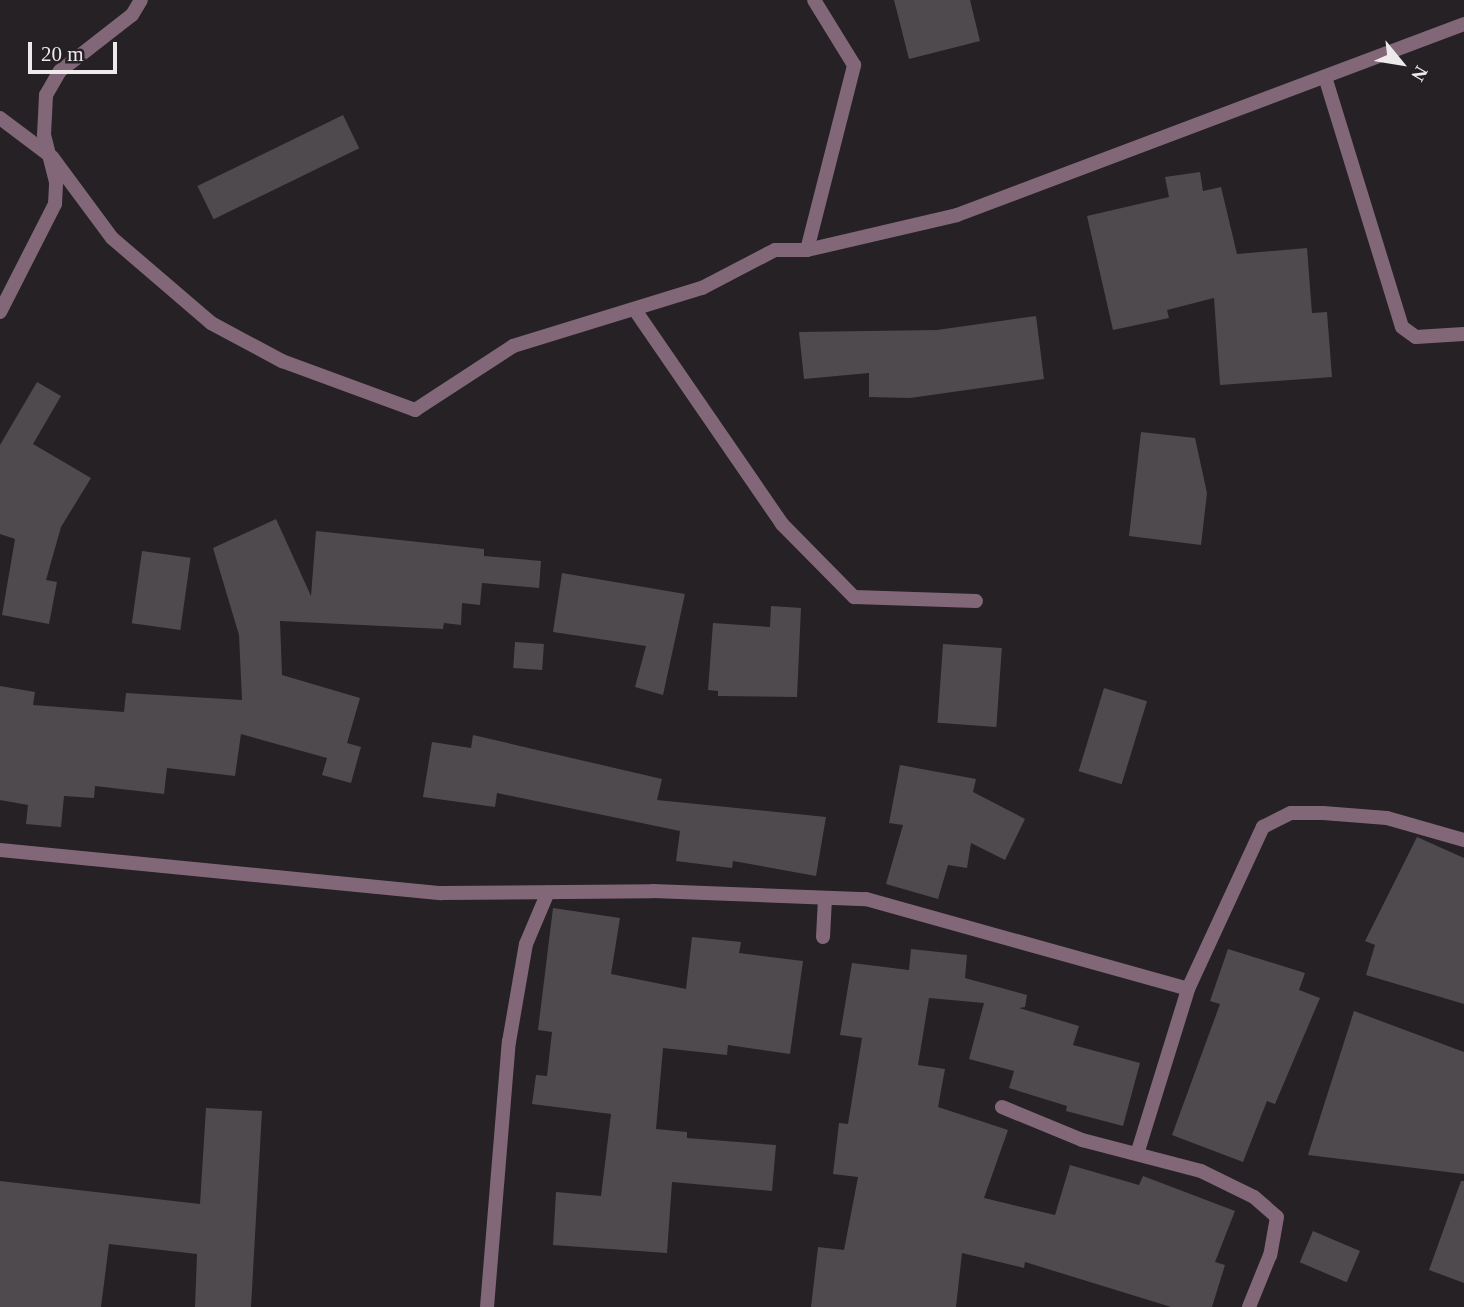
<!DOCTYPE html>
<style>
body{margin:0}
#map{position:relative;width:1464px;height:1307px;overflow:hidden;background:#252124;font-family:Georgia,serif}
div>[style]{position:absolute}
.building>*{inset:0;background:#4f4a4e;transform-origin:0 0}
.street>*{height:14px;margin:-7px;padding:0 7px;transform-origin:7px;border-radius:7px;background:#826778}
span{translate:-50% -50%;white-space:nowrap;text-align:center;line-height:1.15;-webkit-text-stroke:7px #252124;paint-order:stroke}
.north{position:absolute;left:1366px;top:28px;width:70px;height:70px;-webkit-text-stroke:5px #252124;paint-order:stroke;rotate:120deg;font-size:19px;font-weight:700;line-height:28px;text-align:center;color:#eeeaec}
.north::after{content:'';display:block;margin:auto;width:24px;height:32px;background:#eeeaec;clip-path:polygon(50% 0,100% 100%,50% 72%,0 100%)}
.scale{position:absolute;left:28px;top:42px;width:89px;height:32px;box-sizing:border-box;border:4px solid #eeeaec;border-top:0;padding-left:9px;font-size:21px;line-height:24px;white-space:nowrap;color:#eeeaec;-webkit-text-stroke:5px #252124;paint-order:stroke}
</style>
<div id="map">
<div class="building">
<i style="clip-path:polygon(894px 0,970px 0,980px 41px,909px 59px)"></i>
<i style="left:343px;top:115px;width:37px;height:162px;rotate:64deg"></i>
<i style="clip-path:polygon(1200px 172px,1203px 191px,1221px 187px,1237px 254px,1307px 248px,1312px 313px,1327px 312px,1332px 377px,1220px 385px,1214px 298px,1167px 310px,1169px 318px,1113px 330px,1087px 216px,1169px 197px,1165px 177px)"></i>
<i style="clip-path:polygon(1036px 316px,1044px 379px,910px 398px,869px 397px,869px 373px,804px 379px,799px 332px,937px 330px)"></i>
<i style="clip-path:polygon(37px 382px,61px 396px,33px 444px,91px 478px,61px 527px,46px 580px,57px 582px,49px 624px,2px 615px,15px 539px,0 534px,0 445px)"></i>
<i style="clip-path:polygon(1141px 432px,1195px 438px,1207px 493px,1201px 545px,1129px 536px)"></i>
<i style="clip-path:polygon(276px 519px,311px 596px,316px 531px,484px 549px,484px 556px,541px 561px,539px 588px,482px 583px,480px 605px,462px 603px,461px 625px,444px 623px,443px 629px,280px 621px,282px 675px,360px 698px,347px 743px,361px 747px,351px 783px,322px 775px,327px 758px,241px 734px,235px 776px,167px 768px,164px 794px,95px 786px,94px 798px,64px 796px,61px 827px,26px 824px,28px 805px,0 800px,0 686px,35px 692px,33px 705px,124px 712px,126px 693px,242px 700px,239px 635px,213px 548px)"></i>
<i style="left:142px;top:551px;width:49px;height:73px;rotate:8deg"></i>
<i style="clip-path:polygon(562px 573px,685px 594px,663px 695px,635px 687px,646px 646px,553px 632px)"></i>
<i style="clip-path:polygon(771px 606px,801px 608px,797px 697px,718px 696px,718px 691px,708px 690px,713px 623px,770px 627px)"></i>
<i style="left:515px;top:642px;width:29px;height:26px;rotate:4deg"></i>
<i style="left:943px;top:644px;width:59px;height:79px;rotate:4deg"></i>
<i style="left:1104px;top:688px;width:45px;height:87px;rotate:17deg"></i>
<i style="clip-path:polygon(473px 735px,662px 779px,657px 800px,826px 817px,816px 876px,733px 861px,732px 868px,676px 861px,680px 831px,497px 793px,495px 807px,423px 797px,432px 742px,471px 748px)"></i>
<i style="clip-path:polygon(900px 765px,976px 779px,973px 792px,1025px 819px,1005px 860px,971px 843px,967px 868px,948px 865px,938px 899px,886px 884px,903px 825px,889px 823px)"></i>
<i style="clip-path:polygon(1417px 837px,1464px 858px,1464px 1004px,1366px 975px,1375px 945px,1365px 941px)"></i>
<i style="clip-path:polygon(553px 908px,620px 918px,611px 974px,686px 989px,692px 937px,741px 942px,739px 953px,803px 961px,790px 1054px,728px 1045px,727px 1055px,663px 1048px,656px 1129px,687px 1132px,687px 1138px,776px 1145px,772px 1191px,672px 1182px,667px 1253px,553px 1245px,556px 1192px,601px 1196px,611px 1114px,532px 1104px,536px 1075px,547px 1076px,552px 1032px,538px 1030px)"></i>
<i style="clip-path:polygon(911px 949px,967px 955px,965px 978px,1027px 995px,1025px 1007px,1019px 1008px,1079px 1026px,1073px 1045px,1140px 1063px,1123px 1126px,1066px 1111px,1067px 1106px,1009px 1088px,1014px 1071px,969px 1059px,984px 1003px,929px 998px,918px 1065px,945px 1069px,938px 1107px,1008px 1130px,984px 1198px,1055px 1215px,1070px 1165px,1139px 1185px,1143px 1176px,1235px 1211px,1215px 1262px,1225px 1265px,1212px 1307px,1171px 1307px,1025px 1262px,1024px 1268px,962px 1253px,956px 1307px,811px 1307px,818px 1247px,844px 1250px,858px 1177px,833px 1174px,839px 1123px,848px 1124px,862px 1038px,840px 1035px,852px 963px,909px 970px)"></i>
<i style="clip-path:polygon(1228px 949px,1305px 973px,1299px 990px,1320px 998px,1275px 1104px,1267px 1101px,1243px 1162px,1172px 1135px,1220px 1004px,1210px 1001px)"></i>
<i style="clip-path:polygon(1354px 1011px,1464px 1052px,1464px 1174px,1308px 1155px)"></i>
<i style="clip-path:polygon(206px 1108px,262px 1111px,251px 1307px,195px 1307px,197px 1254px,109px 1244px,101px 1307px,0 1307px,0 1181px,200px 1204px)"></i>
<i style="clip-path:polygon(1461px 1181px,1464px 1181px,1464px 1283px,1429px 1270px)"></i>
<i style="left:1313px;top:1231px;width:51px;height:34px;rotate:23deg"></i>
</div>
<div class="street">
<i style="left:1326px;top:80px;width:258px;rotate:72.9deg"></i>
<i style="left:1402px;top:327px;width:17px;rotate:36deg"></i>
<i style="left:1416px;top:337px;width:48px;rotate:-3.6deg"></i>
<i style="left:0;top:118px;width:65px;rotate:36.9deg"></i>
<i style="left:52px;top:157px;width:101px;rotate:53.5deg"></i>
<i style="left:112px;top:238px;width:130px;rotate:40.6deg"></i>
<i style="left:211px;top:323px;width:81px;rotate:28.2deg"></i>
<i style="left:282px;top:361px;width:142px;rotate:20.2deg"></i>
<i style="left:415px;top:410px;width:117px;rotate:-33.1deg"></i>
<i style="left:513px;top:346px;width:198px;rotate:-17.1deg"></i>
<i style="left:702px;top:288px;width:82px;rotate:-27.5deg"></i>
<i style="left:775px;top:250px;width:32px"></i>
<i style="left:807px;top:250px;width:154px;rotate:-13.1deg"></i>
<i style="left:957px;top:215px;width:542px;rotate:-20.64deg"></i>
<i style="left:807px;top:250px;width:191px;rotate:-75.7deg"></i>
<i style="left:854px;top:65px;width:76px;rotate:-121.6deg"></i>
<i style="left:635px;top:310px;width:260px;rotate:55.5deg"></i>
<i style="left:782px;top:524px;width:103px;rotate:45.4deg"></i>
<i style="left:854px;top:597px;width:122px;rotate:1.9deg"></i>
<i style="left:0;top:312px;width:121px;rotate:-63deg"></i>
<i style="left:55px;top:204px;width:22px;rotate:-87deg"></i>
<i style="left:56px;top:182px;width:49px;rotate:-104.3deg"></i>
<i style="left:44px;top:135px;width:40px;rotate:-87.1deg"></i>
<i style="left:46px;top:95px;width:28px;rotate:-60deg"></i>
<i style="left:60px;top:71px;width:91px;rotate:-37.9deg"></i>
<i style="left:132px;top:15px;width:17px;rotate:-59deg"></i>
<i style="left:0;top:850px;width:443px;rotate:5.6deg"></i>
<i style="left:441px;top:893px;width:212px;rotate:-0.5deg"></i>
<i style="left:653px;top:891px;width:213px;rotate:2.2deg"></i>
<i style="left:866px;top:899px;width:334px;rotate:15.6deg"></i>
<i style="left:823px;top:937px;width:39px;rotate:-87deg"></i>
<i style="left:1002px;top:1107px;width:87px;rotate:22.4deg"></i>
<i style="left:1082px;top:1140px;width:123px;rotate:14.6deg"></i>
<i style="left:1201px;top:1171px;width:59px;rotate:26.1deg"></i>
<i style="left:1254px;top:1197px;width:30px;rotate:41deg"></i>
<i style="left:1277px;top:1217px;width:39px;rotate:100deg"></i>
<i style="left:1270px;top:1255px;width:56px;rotate:112deg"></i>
<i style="left:1138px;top:1151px;width:170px;rotate:-72.8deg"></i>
<i style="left:1188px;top:989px;width:179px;rotate:-65.2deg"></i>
<i style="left:1263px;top:827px;width:31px;rotate:-27deg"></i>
<i style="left:1291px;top:813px;width:32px"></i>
<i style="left:1323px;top:813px;width:64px;rotate:4.5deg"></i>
<i style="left:1387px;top:818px;width:80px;rotate:15.9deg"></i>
<i style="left:487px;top:1307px;width:266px;rotate:-85.3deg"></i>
<i style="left:509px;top:1042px;width:99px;rotate:-80.2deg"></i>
<i style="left:526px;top:944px;width:56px;rotate:-67.1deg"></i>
</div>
<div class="north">N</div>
<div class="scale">20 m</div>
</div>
